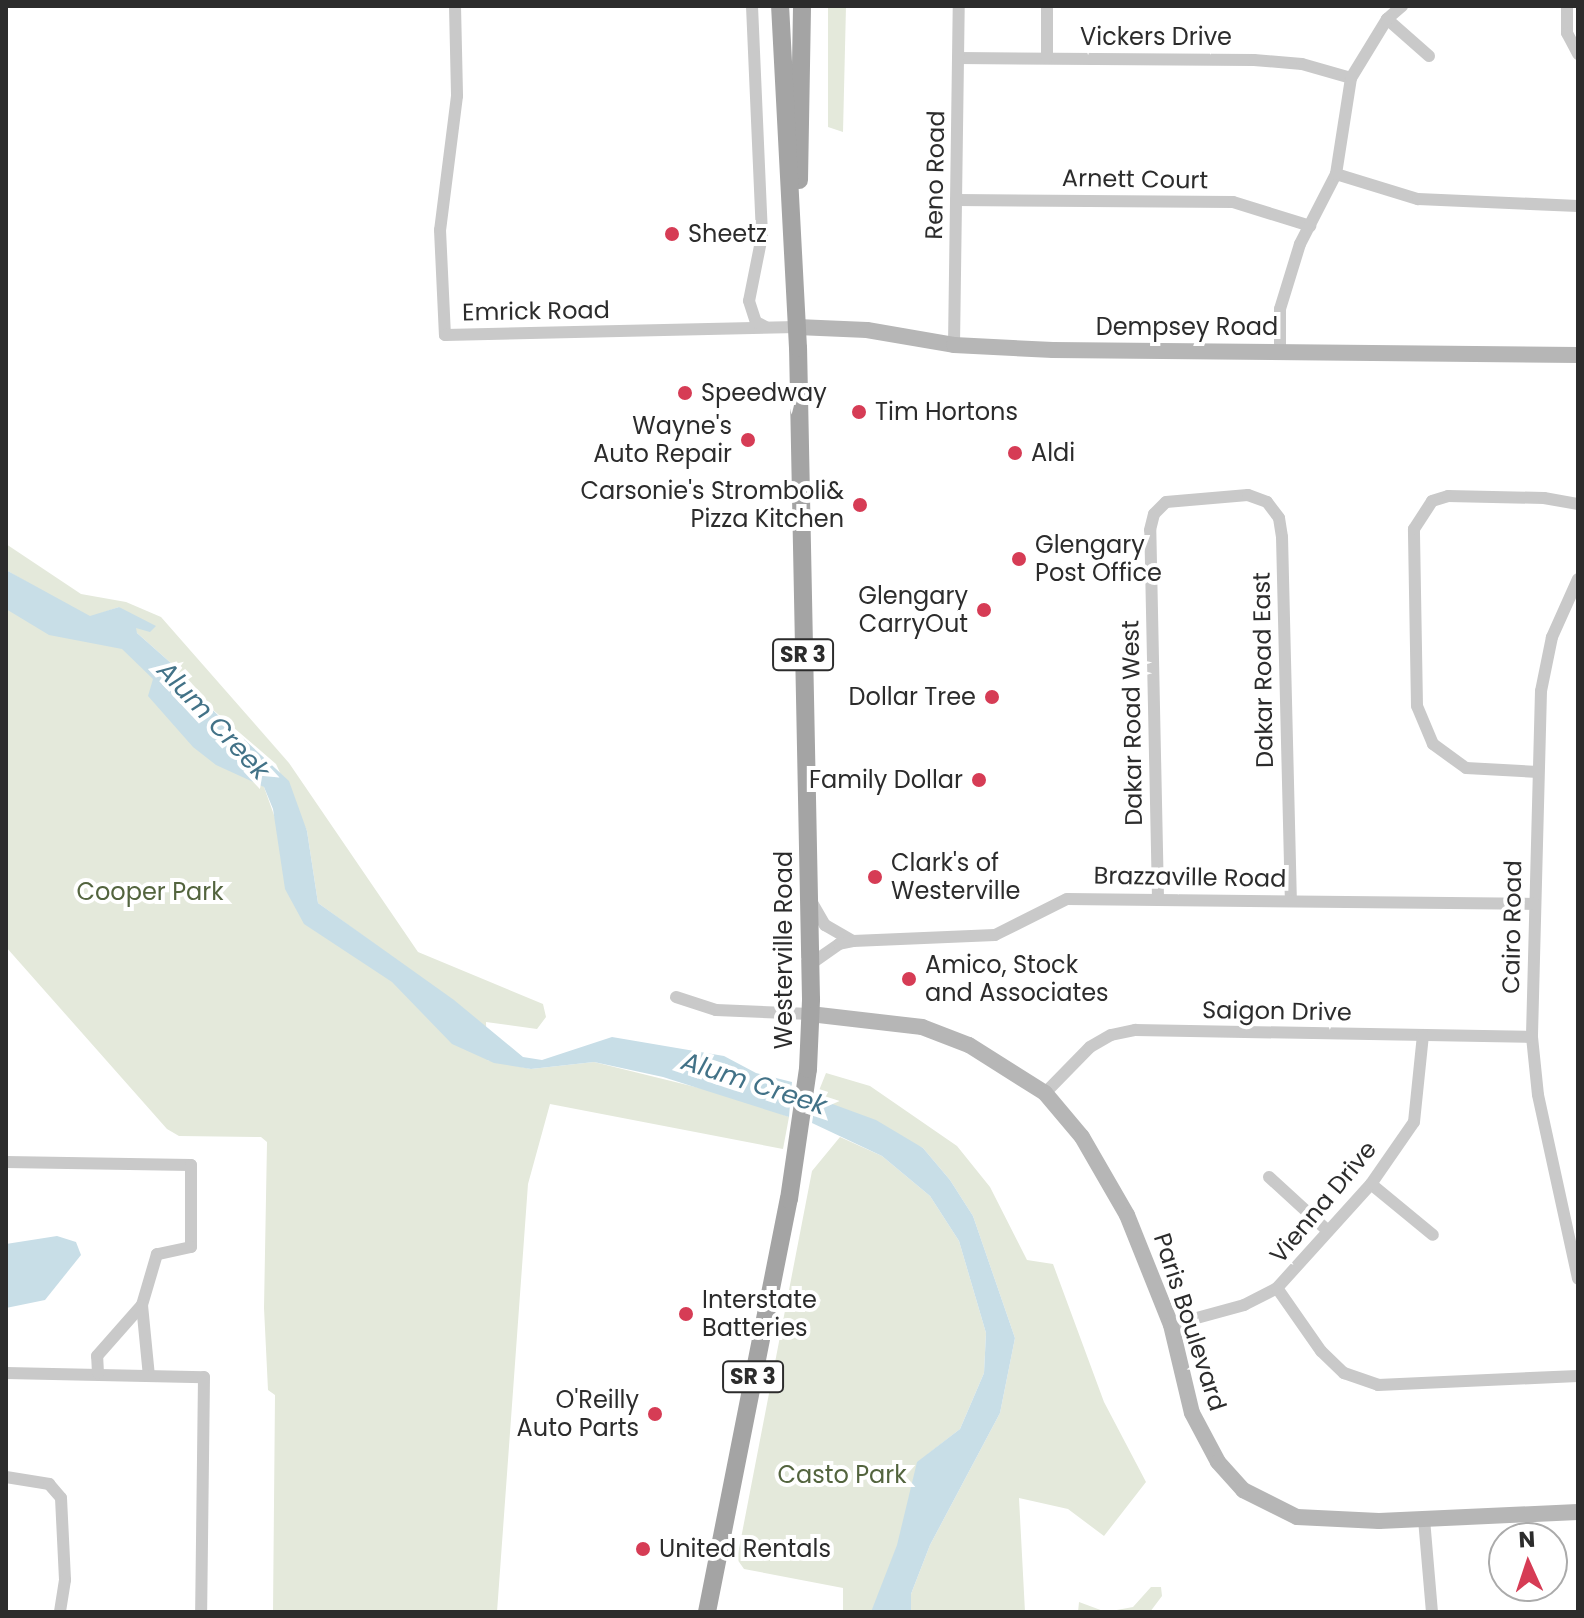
<!DOCTYPE html>
<style>
body{margin:0}
#map{position:relative;width:1584px;height:1618px;overflow:hidden;background:#fff;font-family:Poppins,sans-serif}
div>[style]{position:absolute}
.green>*{inset:0;background:#e4e9db}
.water>*{inset:0;background:#c8dee7}
.street>*{height:12px;margin:-6px;padding:0 6px;transform-origin:6px;border-radius:6px;background:#c9c9c9}
.secondary>*{height:16px;margin:-8px;padding:0 8px;transform-origin:8px;border-radius:8px;background:#b6b6b6}
.primary>*{height:18px;margin:-9px;padding:0 9px;transform-origin:9px;border-radius:9px;background:#a4a4a4}
.dots>*{width:22px;height:22px;translate:-50% -50%;box-sizing:border-box;border:4px solid #fff;border-radius:50%}
span{translate:-50% -50%;white-space:nowrap;text-align:center;line-height:1.15;-webkit-text-stroke:8px #fff;paint-order:stroke}
.shield-label span{padding:2px 6px;background:#fff;border:2px solid;border-radius:6px;-webkit-text-stroke-width:0}
.shield-label{font-size:22px;color:#2c2c2c;font-weight:700}
.street-label{font-size:24px;color:#2c2c2c}
.poi-label{font-size:24px;color:#2c2c2c}
.left{translate:0 -50%;text-align:left}
.right{translate:-100% -50%;text-align:right}
.park-label{font-size:24px;color:#53643e}
.water-label{font-size:26px;color:#427287;font-style:italic}
.frame{position:absolute;inset:0;border:8px solid #2c2c2c;pointer-events:none}
.north{position:absolute;left:1488px;top:1522px;width:80px;height:80px;box-sizing:border-box;background:#fff;border:2px solid #ababab;border-radius:50%;rotate:357deg;font-size:22px;font-weight:700;line-height:32px;text-align:center;color:#2c2c2c}
.north::after{content:'';display:block;margin:auto;width:28px;height:36px;background:#d63c55;clip-path:polygon(50% 0,100% 100%,50% 72%,0 100%)}
</style>
<div id="map">
<div class="green">
<i style="clip-path:polygon(828px 6px,846px 6px,843px 132px,828px 127px)"></i>
<i style="clip-path:polygon(6px 544px,81px 594px,126px 602px,161px 617px,289px 763px,418px 952px,543px 1004px,546px 1017px,537px 1029px,486px 1022px,487px 1060px,531px 1069px,594px 1062px,744px 1099px,789px 1117px,783px 1149px,550px 1104px,528px 1184px,497px 1612px,273px 1612px,275px 1395px,268px 1390px,264px 1308px,267px 1142px,261px 1137px,179px 1136px,167px 1129px,6px 947px,6px 583px,85px 616px,161px 676px,264px 787px,305px 902px,468px 1012px,318px 903px,307px 831px,276px 764px,205px 703px,194px 701px,175px 678px,172px 664px,137px 633px,119px 607px,90px 617px,47px 594px,6px 570px)"></i>
<i style="clip-path:polygon(826px 1073px,870px 1086px,957px 1146px,990px 1187px,1027px 1260px,1053px 1264px,1104px 1402px,1146px 1482px,1104px 1536px,1068px 1509px,1019px 1498px,1025px 1612px,911px 1612px,911px 1594px,930px 1545px,1000px 1413px,1015px 1338px,973px 1216px,950px 1180px,923px 1148px,816px 1098px)"></i>
<i style="clip-path:polygon(840px 1137px,882px 1156px,930px 1196px,959px 1241px,986px 1333px,984px 1373px,960px 1429px,928px 1454px,879px 1612px,843px 1612px,843px 1588px,744px 1569px,737px 1559px,812px 1171px)"></i>
<i style="clip-path:polygon(1151px 1587px,1161px 1587px,1162px 1596px,1150px 1612px,1078px 1612px,1079px 1602px,1106px 1612px,1133px 1607px)"></i>
</div>
<div class="water">
<i style="clip-path:polygon(6px 570px,90px 616px,119px 607px,156px 626px,150px 632px,136px 628px,137px 633px,172px 664px,176px 678px,194px 701px,205px 703px,289px 781px,307px 831px,318px 903px,454px 1000px,523px 1057px,542px 1060px,612px 1037px,724px 1056px,756px 1073px,792px 1082px,789px 1117px,663px 1077px,594px 1062px,531px 1069px,494px 1063px,452px 1044px,392px 982px,304px 924px,285px 889px,273px 809px,264px 787px,216px 765px,193px 747px,148px 696px,153px 679px,122px 649px,49px 635px,6px 609px)"></i>
<i style="clip-path:polygon(816px 1098px,876px 1120px,923px 1148px,950px 1180px,973px 1216px,1015px 1338px,1000px 1413px,930px 1545px,911px 1594px,911px 1612px,871px 1612px,897px 1545px,917px 1462px,960px 1429px,984px 1373px,986px 1333px,959px 1241px,930px 1196px,882px 1156px,812px 1123px)"></i>
<i style="clip-path:polygon(57px 1236px,76px 1242px,81px 1255px,45px 1300px,6px 1308px,6px 1244px)"></i>
</div>
<div class="street">
<i style="left:455px;top:6px;width:90px;rotate:88.7deg"></i>
<i style="left:457px;top:96px;width:135px;rotate:97.2deg"></i>
<i style="left:440px;top:230px;width:105px;rotate:87.3deg"></i>
<i style="left:445px;top:335px;width:352px;rotate:-1.3deg"></i>
<i style="left:752px;top:6px;width:230px;rotate:87.5deg"></i>
<i style="left:762px;top:236px;width:66px;rotate:101.3deg"></i>
<i style="left:749px;top:301px;width:22px;rotate:72deg"></i>
<i style="left:756px;top:322px;width:11px;rotate:27deg"></i>
<i style="left:1567px;top:6px;width:27px;rotate:90deg"></i>
<i style="left:1567px;top:33px;width:24px;rotate:62deg"></i>
<i style="left:1387px;top:19px;width:56px;rotate:41.4deg"></i>
<i style="left:958px;top:58px;width:296px;rotate:0.4deg"></i>
<i style="left:1254px;top:60px;width:48px;rotate:4.8deg"></i>
<i style="left:1302px;top:64px;width:51px;rotate:15.9deg"></i>
<i style="left:1047px;top:58px;width:52px;rotate:-90deg"></i>
<i style="left:1336px;top:174px;width:86px;rotate:17deg"></i>
<i style="left:1418px;top:199px;width:160px;rotate:2.5deg"></i>
<i style="left:956px;top:200px;width:277px;rotate:0.4deg"></i>
<i style="left:1233px;top:202px;width:81px;rotate:17.3deg"></i>
<i style="left:954px;top:345px;width:339px;rotate:-89.2deg"></i>
<i style="left:1280px;top:352px;width:43px;rotate:-90deg"></i>
<i style="left:1280px;top:309px;width:68px;rotate:-72.9deg"></i>
<i style="left:1300px;top:244px;width:79px;rotate:-62.8deg"></i>
<i style="left:1336px;top:174px;width:97px;rotate:-81.1deg"></i>
<i style="left:1351px;top:78px;width:69px;rotate:-58.6deg"></i>
<i style="left:1387px;top:19px;width:20px;rotate:-41deg"></i>
<i style="left:1578px;top:579px;width:64px;rotate:114.1deg"></i>
<i style="left:1552px;top:637px;width:55px;rotate:101.5deg"></i>
<i style="left:1541px;top:691px;width:346px;rotate:91.5deg"></i>
<i style="left:1532px;top:1037px;width:58px;rotate:84.1deg"></i>
<i style="left:1538px;top:1095px;width:188px;rotate:77.7deg"></i>
<i style="left:1538px;top:772px;width:72px;rotate:-176.8deg"></i>
<i style="left:1466px;top:768px;width:41px;rotate:-144deg"></i>
<i style="left:1433px;top:744px;width:41px;rotate:-112.8deg"></i>
<i style="left:1417px;top:706px;width:177px;rotate:-91deg"></i>
<i style="left:1414px;top:529px;width:33px;rotate:-57deg"></i>
<i style="left:1432px;top:501px;width:17px;rotate:-17deg"></i>
<i style="left:1448px;top:496px;width:96px;rotate:1.2deg"></i>
<i style="left:1544px;top:498px;width:35px;rotate:10deg"></i>
<i style="left:1158px;top:898px;width:368px;rotate:-91.2deg"></i>
<i style="left:1150px;top:530px;width:16px;rotate:-76deg"></i>
<i style="left:1154px;top:514px;width:17px;rotate:-45deg"></i>
<i style="left:1166px;top:502px;width:82px;rotate:-4.9deg"></i>
<i style="left:1248px;top:495px;width:20px;rotate:20deg"></i>
<i style="left:1267px;top:502px;width:20px;rotate:53deg"></i>
<i style="left:1279px;top:518px;width:19px;rotate:81deg"></i>
<i style="left:1282px;top:537px;width:364px;rotate:88.6deg"></i>
<i style="left:811px;top:901px;width:28px;rotate:60deg"></i>
<i style="left:825px;top:925px;width:32px;rotate:30deg"></i>
<i style="left:812px;top:963px;width:33px;rotate:-35deg"></i>
<i style="left:839px;top:944px;width:14px;rotate:-12deg"></i>
<i style="left:853px;top:941px;width:142px;rotate:-2.4deg"></i>
<i style="left:995px;top:935px;width:80px;rotate:-26.6deg"></i>
<i style="left:1067px;top:899px;width:468px;rotate:0.6deg"></i>
<i style="left:676px;top:997px;width:42px;rotate:18deg"></i>
<i style="left:716px;top:1010px;width:94px;rotate:2.4deg"></i>
<i style="left:1045px;top:1093px;width:64px;rotate:-45.6deg"></i>
<i style="left:1090px;top:1047px;width:24px;rotate:-30deg"></i>
<i style="left:1111px;top:1035px;width:25px;rotate:-12deg"></i>
<i style="left:1135px;top:1030px;width:397px;rotate:1deg"></i>
<i style="left:6px;top:1162px;width:185px;rotate:0.9deg"></i>
<i style="left:191px;top:1165px;width:82px;rotate:90deg"></i>
<i style="left:191px;top:1247px;width:35px;rotate:168deg"></i>
<i style="left:157px;top:1254px;width:53px;rotate:106.4deg"></i>
<i style="left:142px;top:1305px;width:71px;rotate:84.4deg"></i>
<i style="left:1269px;top:1177px;width:80px;rotate:42.5deg"></i>
<i style="left:1371px;top:1184px;width:80px;rotate:39.4deg"></i>
<i style="left:1277px;top:1288px;width:77px;rotate:55.1deg"></i>
<i style="left:1321px;top:1351px;width:32px;rotate:44deg"></i>
<i style="left:1344px;top:1373px;width:36px;rotate:19deg"></i>
<i style="left:1378px;top:1385px;width:200px;rotate:-2.6deg"></i>
<i style="left:1171px;top:1325px;width:76px;rotate:-15.3deg"></i>
<i style="left:1244px;top:1305px;width:37px;rotate:-27deg"></i>
<i style="left:1277px;top:1288px;width:140px;rotate:-47.9deg"></i>
<i style="left:1371px;top:1184px;width:75px;rotate:-55.3deg"></i>
<i style="left:1414px;top:1122px;width:87px;rotate:-84.1deg"></i>
<i style="left:6px;top:1373px;width:198px;rotate:1.2deg"></i>
<i style="left:204px;top:1377px;width:235px;rotate:90.7deg"></i>
<i style="left:98px;top:1373px;width:17px;rotate:-93deg"></i>
<i style="left:97px;top:1356px;width:68px;rotate:-48.6deg"></i>
<i style="left:6px;top:1477px;width:44px;rotate:9.2deg"></i>
<i style="left:49px;top:1484px;width:18px;rotate:49deg"></i>
<i style="left:61px;top:1498px;width:82px;rotate:87.2deg"></i>
<i style="left:65px;top:1580px;width:32px;rotate:99deg"></i>
<i style="left:1424px;top:1519px;width:93px;rotate:85.1deg"></i>
</div>
<div class="secondary">
<i style="left:797px;top:327px;width:70px;rotate:2.5deg"></i>
<i style="left:867px;top:330px;width:88px;rotate:9.8deg"></i>
<i style="left:954px;top:345px;width:99px;rotate:2.9deg"></i>
<i style="left:1053px;top:350px;width:525px;rotate:0.55deg"></i>
<i style="left:810px;top:1014px;width:113px;rotate:6.6deg"></i>
<i style="left:922px;top:1027px;width:50px;rotate:21deg"></i>
<i style="left:969px;top:1045px;width:90px;rotate:32.3deg"></i>
<i style="left:1045px;top:1093px;width:57px;rotate:49.9deg"></i>
<i style="left:1082px;top:1137px;width:90px;rotate:60deg"></i>
<i style="left:1127px;top:1215px;width:118px;rotate:68.2deg"></i>
<i style="left:1171px;top:1325px;width:90px;rotate:76.6deg"></i>
<i style="left:1192px;top:1413px;width:55px;rotate:62deg"></i>
<i style="left:1218px;top:1462px;width:38px;rotate:48deg"></i>
<i style="left:1243px;top:1490px;width:60px;rotate:26.6deg"></i>
<i style="left:1297px;top:1517px;width:82px;rotate:2.8deg"></i>
<i style="left:1379px;top:1521px;width:199px;rotate:-2.6deg"></i>
</div>
<div class="primary">
<i style="left:799px;top:180px;width:174px;rotate:-89deg"></i>
<i style="left:707px;top:1612px;width:421px;rotate:-78.8deg"></i>
<i style="left:789px;top:1199px;width:131px;rotate:-81.7deg"></i>
<i style="left:808px;top:1069px;width:70px;rotate:-87.5deg"></i>
<i style="left:811px;top:999px;width:651px;rotate:-91.14deg"></i>
<i style="left:798px;top:348px;width:342px;rotate:-93deg"></i>
</div>
<div class="dots">
<i style="left:672px;top:234px;background:#d63c55"></i>
<i style="left:685px;top:393px;background:#d63c55"></i>
<i style="left:859px;top:412px;background:#d63c55"></i>
<i style="left:748px;top:440px;background:#d63c55"></i>
<i style="left:1015px;top:453px;background:#d63c55"></i>
<i style="left:860px;top:505px;background:#d63c55"></i>
<i style="left:1019px;top:559px;background:#d63c55"></i>
<i style="left:984px;top:610px;background:#d63c55"></i>
<i style="left:992px;top:697px;background:#d63c55"></i>
<i style="left:979px;top:780px;background:#d63c55"></i>
<i style="left:875px;top:877px;background:#d63c55"></i>
<i style="left:909px;top:979px;background:#d63c55"></i>
<i style="left:686px;top:1314px;background:#d63c55"></i>
<i style="left:655px;top:1414px;background:#d63c55"></i>
<i style="left:643px;top:1549px;background:#d63c55"></i>
</div>
<div class="shield-label">
<span style="left:803px;top:655px">SR 3</span>
<span style="left:753px;top:1377px">SR 3</span>
</div>
<div class="street-label">
<span style="left:1156px;top:37px">Vickers Drive</span>
<span style="left:935px;top:175px;rotate:-89deg">Reno Road</span>
<span style="left:1135px;top:179px;rotate:1deg">Arnett Court</span>
<span style="left:536px;top:311px;rotate:-1deg">Emrick Road</span>
<span style="left:1187px;top:327px">Dempsey Road</span>
<span style="left:1263px;top:670px;rotate:-91deg">Dakar Road East</span>
<span style="left:1132px;top:723px;rotate:-91deg">Dakar Road West</span>
<span style="left:1190px;top:877px;rotate:1deg">Brazzaville Road</span>
<span style="left:1512px;top:927px;rotate:-89deg">Cairo Road</span>
<span style="left:784px;top:950px;rotate:-90deg">Westerville Road</span>
<span style="left:1277px;top:1011px;rotate:1deg">Saigon Drive</span>
<span style="left:1323px;top:1202px;rotate:-50deg">Vienna Drive</span>
<span style="left:1190px;top:1322px;rotate:72deg">Paris Boulevard</span>
</div>
<div class="poi-label">
<span class="left" style="left:688px;top:234px">Sheetz</span>
<span class="left" style="left:701px;top:393px">Speedway</span>
<span class="left" style="left:875px;top:412px">Tim Hortons</span>
<span class="right" style="left:732px;top:440px">Wayne's<br>Auto Repair</span>
<span class="left" style="left:1031px;top:453px">Aldi</span>
<span class="right" style="left:844px;top:505px">Carsonie's Stromboli&amp;<br>Pizza Kitchen</span>
<span class="left" style="left:1035px;top:559px">Glengary<br>Post Office</span>
<span class="right" style="left:968px;top:610px">Glengary<br>CarryOut</span>
<span class="right" style="left:976px;top:697px">Dollar Tree</span>
<span class="right" style="left:963px;top:780px">Family Dollar</span>
<span class="left" style="left:891px;top:877px">Clark's of<br>Westerville</span>
<span class="left" style="left:925px;top:979px">Amico, Stock<br>and Associates</span>
<span class="left" style="left:702px;top:1314px">Interstate<br>Batteries</span>
<span class="right" style="left:639px;top:1414px">O'Reilly<br>Auto Parts</span>
<span class="left" style="left:659px;top:1549px">United Rentals</span>
</div>
<div class="park-label">
<span style="left:150px;top:892px">Cooper Park</span>
<span style="left:842px;top:1475px">Casto Park</span>
</div>
<div class="water-label">
<span style="left:213px;top:721px;rotate:47deg">Alum Creek</span>
<span style="left:754px;top:1084px;rotate:18deg">Alum Creek</span>
</div>
<div class="frame"></div>
<div class="north">N</div>
</div>
